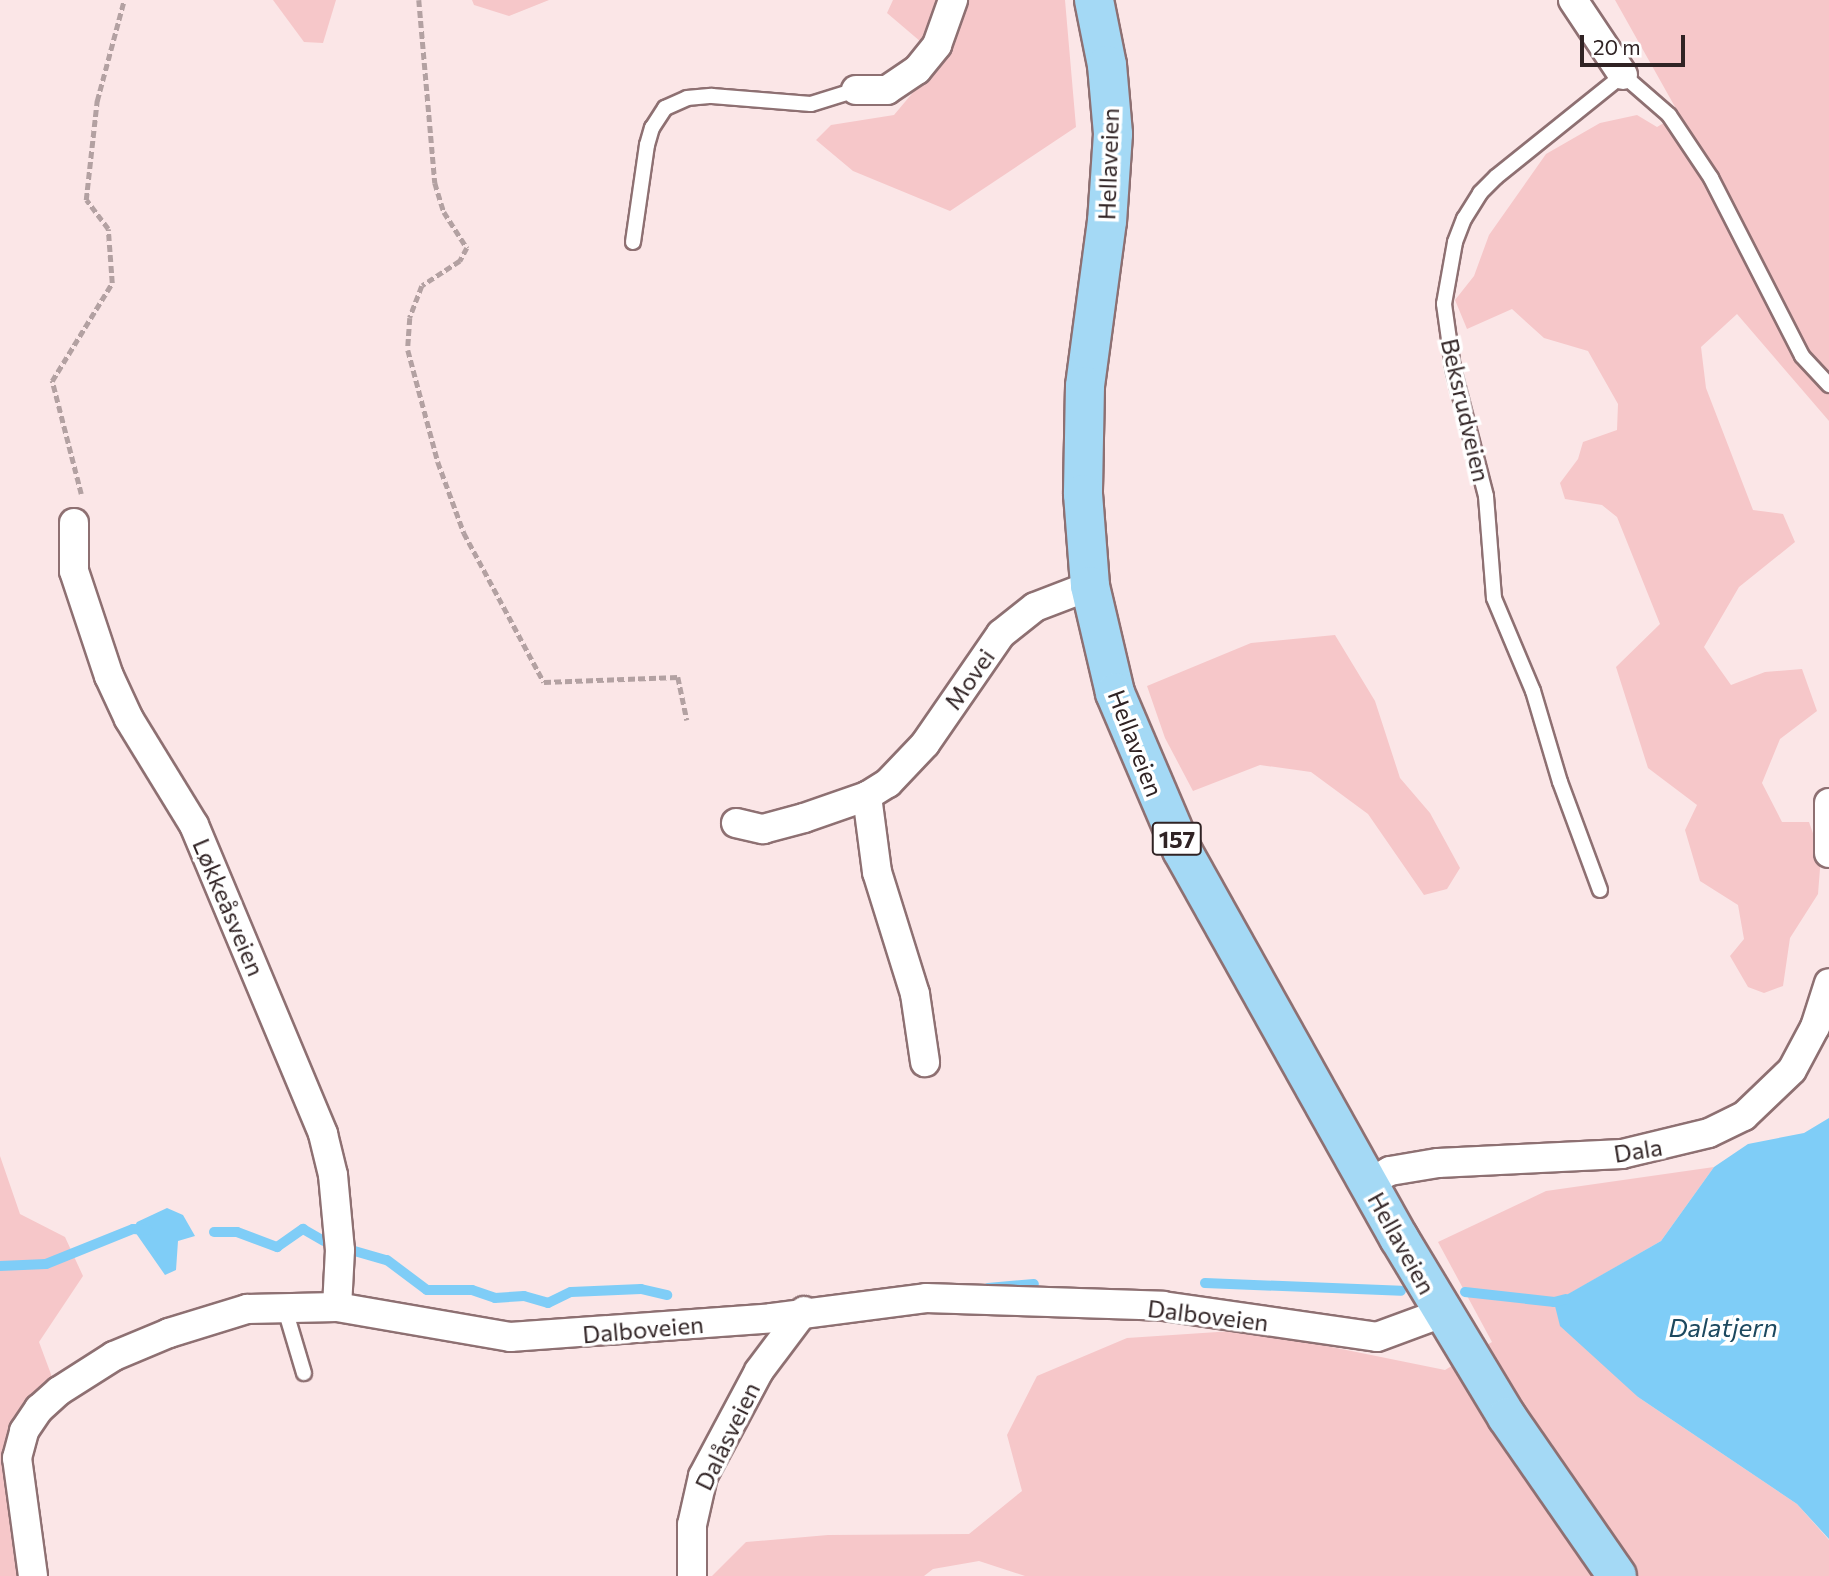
<!DOCTYPE html>
<meta charset="utf-8">
<style>
body{margin:0}
#map{position:relative;width:1829px;height:1576px;overflow:hidden;background:#fbe6e7;font-family:Commissioner,sans-serif}
div>[style]{position:absolute}
.green>*{inset:0;background:#f6c7c9}
.water>*{inset:0;background:#7fcdf7}
.stream>*{height:10px;margin:-5px;padding:0 5px;transform-origin:5px;border-radius:5px;background:#7fcdf7}
.path>*{height:4.5px;margin-top:-2.25px;transform-origin:0;background:repeating-linear-gradient(90deg,#b3a1a2 0 7px,transparent 0 10.5px)}
.roads{filter:drop-shadow(2px 0 #8e7072) drop-shadow(-2px 0 #8e7072) drop-shadow(0 2px #8e7072) drop-shadow(0 -2px #8e7072)}
.lane>*{height:14px;margin:-7px;padding:0 7px;transform-origin:7px;border-radius:7px;background:#fff}
.street>*{height:28px;margin:-14px;padding:0 14px;transform-origin:14px;border-radius:14px;background:#fff}
.primary>*{height:38px;margin:-19px;padding:0 19px;transform-origin:19px;border-radius:19px;background:#a4d9f5}
span{translate:-50% -50%;white-space:nowrap;text-align:center;line-height:1.15;-webkit-text-stroke:7px #fff;paint-order:stroke}
.shield-label span{padding:2px 5px;background:#fff;border:2px solid;border-radius:5px;-webkit-text-stroke-width:0}
.shield-label{font-size:23px;color:#302324;font-weight:700}
.street-label{font-size:24px;color:#302324}
.water-label{font-size:26px;color:#1d495f;font-style:italic}
.scale{position:absolute;left:1580px;top:35px;width:105px;height:32px;box-sizing:border-box;border:4px solid #302324;border-top:0;padding-left:9px;font-size:21px;line-height:24px;white-space:nowrap;color:#302324;-webkit-text-stroke:5px #fff;paint-order:stroke}
</style>
<div id="map">
<div class="green">
<i style="clip-path:polygon(273px 0,336px 0,323px 43px,304px 42px)"></i>
<i style="clip-path:polygon(472px 0,549px 0,509px 16px,474px 5px)"></i>
<i style="clip-path:polygon(893px 0,1065px 0,1076px 127px,950px 211px,853px 171px,816px 140px,831px 125px,894px 115px,941px 59px,887px 13px)"></i>
<i style="clip-path:polygon(1615px 0,1829px 0,1829px 421px,1737px 314px,1701px 347px,1706px 388px,1753px 510px,1783px 514px,1795px 542px,1739px 587px,1704px 647px,1731px 685px,1765px 672px,1802px 669px,1817px 711px,1780px 739px,1762px 783px,1782px 822px,1809px 822px,1821px 856px,1818px 894px,1790px 938px,1783px 986px,1764px 993px,1748px 987px,1730px 956px,1744px 939px,1738px 905px,1700px 881px,1685px 830px,1697px 805px,1648px 768px,1616px 667px,1660px 624px,1617px 517px,1602px 505px,1565px 499px,1560px 483px,1578px 459px,1583px 442px,1617px 430px,1618px 404px,1588px 351px,1544px 338px,1512px 309px,1467px 329px,1455px 300px,1474px 276px,1489px 235px,1546px 154px,1600px 123px,1637px 115px,1657px 127px,1679px 114px)"></i>
<i style="clip-path:polygon(1335px 635px,1375px 701px,1400px 778px,1430px 813px,1460px 868px,1447px 889px,1424px 895px,1368px 814px,1311px 772px,1260px 765px,1193px 791px,1165px 738px,1147px 686px,1251px 643px)"></i>
<i style="clip-path:polygon(0 1156px,20px 1214px,65px 1237px,83px 1276px,39px 1342px,55px 1385px,28px 1408px,24px 1576px,0 1576px)"></i>
<i style="clip-path:polygon(1714px 1167px,1661px 1241px,1555px 1302px,1638px 1397px,1797px 1504px,1829px 1540px,1829px 1576px,1025px 1576px,979px 1561px,933px 1569px,924px 1576px,712px 1576px,746px 1542px,828px 1535px,969px 1534px,1022px 1491px,1007px 1435px,1037px 1376px,1127px 1338px,1248px 1330px,1445px 1370px,1492px 1342px,1438px 1242px,1546px 1191px)"></i>
</div>
<div class="water">
<i style="clip-path:polygon(1829px 1118px,1829px 1539px,1797px 1504px,1638px 1397px,1560px 1326px,1554px 1302px,1661px 1241px,1714px 1167px,1748px 1144px,1804px 1133px)"></i>
<i style="clip-path:polygon(167px 1208px,183px 1215px,195px 1236px,178px 1241px,176px 1270px,165px 1275px,133px 1229px,137px 1222px)"></i>
</div>
<div class="stream">
<i style="left:214px;top:1232px;width:23px"></i>
<i style="left:237px;top:1232px;width:43px;rotate:20.6deg"></i>
<i style="left:277px;top:1247px;width:32px;rotate:-35deg"></i>
<i style="left:303px;top:1229px;width:24px;rotate:30deg"></i>
<i style="left:351px;top:1250px;width:37px;rotate:16deg"></i>
<i style="left:387px;top:1260px;width:50px;rotate:36.9deg"></i>
<i style="left:427px;top:1290px;width:45px"></i>
<i style="left:472px;top:1290px;width:24px;rotate:19deg"></i>
<i style="left:495px;top:1298px;width:29px;rotate:-4deg"></i>
<i style="left:524px;top:1296px;width:25px;rotate:16deg"></i>
<i style="left:548px;top:1303px;width:25px;rotate:-26deg"></i>
<i style="left:571px;top:1292px;width:70px;rotate:-2.5deg"></i>
<i style="left:641px;top:1289px;width:27px;rotate:13deg"></i>
<i style="left:0;top:1266px;width:46px;rotate:-2.5deg"></i>
<i style="left:46px;top:1264px;width:94px;rotate:-21.9deg"></i>
<i style="left:133px;top:1229px;width:15px;rotate:4deg"></i>
<i style="left:1205px;top:1283px;width:196px;rotate:2.3deg"></i>
<i style="left:988px;top:1288px;width:46px;rotate:-5deg"></i>
<i style="left:1465px;top:1292px;width:90px;rotate:6.4deg"></i>
<i style="left:1554px;top:1302px;width:12px;rotate:-14deg"></i>
</div>
<div class="path">
<i style="left:419px;top:0;width:184px;rotate:85deg"></i>
<i style="left:435px;top:183px;width:30px;rotate:73deg"></i>
<i style="left:444px;top:212px;width:43px;rotate:57.4deg"></i>
<i style="left:467px;top:248px;width:15px;rotate:118deg"></i>
<i style="left:460px;top:261px;width:45px;rotate:146.7deg"></i>
<i style="left:422px;top:286px;width:34px;rotate:111deg"></i>
<i style="left:410px;top:318px;width:32px;rotate:94deg"></i>
<i style="left:408px;top:350px;width:116px;rotate:75deg"></i>
<i style="left:438px;top:462px;width:76px;rotate:69.9deg"></i>
<i style="left:464px;top:533px;width:169px;rotate:61.8deg"></i>
<i style="left:544px;top:682px;width:134px;rotate:-2.1deg"></i>
<i style="left:678px;top:677px;width:44px;rotate:78.2deg"></i>
<i style="left:81px;top:494px;width:117px;rotate:-104.4deg"></i>
<i style="left:52px;top:381px;width:115px;rotate:-58.5deg"></i>
<i style="left:112px;top:283px;width:54px;rotate:-94.2deg"></i>
<i style="left:108px;top:229px;width:36px;rotate:-127deg"></i>
<i style="left:86px;top:200px;width:100px;rotate:-83.7deg"></i>
<i style="left:97px;top:101px;width:105px;rotate:-75deg"></i>
</div>
<div class="roads">
<div class="lane">
<i style="left:633px;top:242px;width:98px;rotate:-81.8deg"></i>
<i style="left:647px;top:145px;width:18px;rotate:-74deg"></i>
<i style="left:652px;top:128px;width:24px;rotate:-57deg"></i>
<i style="left:665px;top:108px;width:24px;rotate:-24deg"></i>
<i style="left:687px;top:98px;width:25px;rotate:-5deg"></i>
<i style="left:712px;top:96px;width:99px;rotate:4.6deg"></i>
<i style="left:811px;top:104px;width:47px;rotate:-17.3deg"></i>
<i style="left:1600px;top:890px;width:115px;rotate:-110.3deg"></i>
<i style="left:1560px;top:782px;width:95px;rotate:-106.5deg"></i>
<i style="left:1533px;top:691px;width:101px;rotate:-112.8deg"></i>
<i style="left:1494px;top:598px;width:102px;rotate:-94.5deg"></i>
<i style="left:1486px;top:496px;width:132px;rotate:-104.5deg"></i>
<i style="left:1453px;top:368px;width:65px;rotate:-98deg"></i>
<i style="left:1444px;top:304px;width:63px;rotate:-79.9deg"></i>
<i style="left:1455px;top:242px;width:25px;rotate:-69deg"></i>
<i style="left:1464px;top:219px;width:31px;rotate:-58deg"></i>
<i style="left:1480px;top:193px;width:23px;rotate:-45deg"></i>
<i style="left:1496px;top:177px;width:163px;rotate:-38.8deg"></i>
<i style="left:1623px;top:75px;width:61px;rotate:41deg"></i>
<i style="left:1669px;top:115px;width:76px;rotate:56.3deg"></i>
<i style="left:1711px;top:178px;width:200px;rotate:62.9deg"></i>
<i style="left:1802px;top:356px;width:40px;rotate:47deg"></i>
<i style="left:284px;top:1306px;width:70px;rotate:73.4deg"></i>
</div>
<div class="street">
<i style="left:1573px;top:0;width:90px;rotate:56.3deg"></i>
<i style="left:856px;top:90px;width:31px"></i>
<i style="left:887px;top:90px;width:36px;rotate:-34deg"></i>
<i style="left:917px;top:70px;width:32px;rotate:-51deg"></i>
<i style="left:937px;top:45px;width:48px;rotate:-70.4deg"></i>
<i style="left:74px;top:523px;width:48px;rotate:90deg"></i>
<i style="left:74px;top:571px;width:111px;rotate:71.6deg"></i>
<i style="left:109px;top:676px;width:47px;rotate:65.1deg"></i>
<i style="left:129px;top:719px;width:124px;rotate:58.5deg"></i>
<i style="left:194px;top:825px;width:335px;rotate:67.3deg"></i>
<i style="left:323px;top:1134px;width:42px;rotate:76.3deg"></i>
<i style="left:333px;top:1175px;width:75px;rotate:84.7deg"></i>
<i style="left:340px;top:1250px;width:57px;rotate:93deg"></i>
<i style="left:867px;top:796px;width:77px;rotate:82.5deg"></i>
<i style="left:877px;top:872px;width:128px;rotate:72.7deg"></i>
<i style="left:915px;top:994px;width:69px;rotate:81.6deg"></i>
<i style="left:1829px;top:803px;width:50px;rotate:90deg"></i>
<i style="left:736px;top:823px;width:28px;rotate:13deg"></i>
<i style="left:763px;top:829px;width:42px;rotate:-15deg"></i>
<i style="left:804px;top:818px;width:67px;rotate:-19.2deg"></i>
<i style="left:867px;top:796px;width:25px;rotate:-32deg"></i>
<i style="left:888px;top:783px;width:54px;rotate:-46.5deg"></i>
<i style="left:925px;top:744px;width:134px;rotate:-55.4deg"></i>
<i style="left:1001px;top:634px;width:43px;rotate:-38.5deg"></i>
<i style="left:1035px;top:607px;width:59px;rotate:-20.9deg"></i>
<i style="left:1369px;top:1183px;width:24px;rotate:-30deg"></i>
<i style="left:1390px;top:1171px;width:49px;rotate:-9.5deg"></i>
<i style="left:1438px;top:1163px;width:184px;rotate:-2.8deg"></i>
<i style="left:1622px;top:1154px;width:89px;rotate:-13.6deg"></i>
<i style="left:1709px;top:1133px;width:39px;rotate:-26deg"></i>
<i style="left:1744px;top:1116px;width:66px;rotate:-43.8deg"></i>
<i style="left:1792px;top:1070px;width:49px;rotate:-61.9deg"></i>
<i style="left:1815px;top:1027px;width:46px;rotate:-72.3deg"></i>
<i style="left:33px;top:1576px;width:119px;rotate:-97.7deg"></i>
<i style="left:17px;top:1458px;width:28px;rotate:-75deg"></i>
<i style="left:24px;top:1431px;width:27px;rotate:-56deg"></i>
<i style="left:39px;top:1409px;width:27px;rotate:-42deg"></i>
<i style="left:59px;top:1391px;width:65px;rotate:-32.5deg"></i>
<i style="left:114px;top:1356px;width:60px;rotate:-22.7deg"></i>
<i style="left:169px;top:1333px;width:82px;rotate:-17.1deg"></i>
<i style="left:247px;top:1309px;width:90px;rotate:-1.3deg"></i>
<i style="left:337px;top:1307px;width:176px;rotate:9.8deg"></i>
<i style="left:510px;top:1337px;width:263px;rotate:-4.1deg"></i>
<i style="left:772px;top:1318px;width:155px;rotate:-7.4deg"></i>
<i style="left:926px;top:1298px;width:237px;rotate:1.9deg"></i>
<i style="left:1163px;top:1306px;width:216px;rotate:8.2deg"></i>
<i style="left:1377px;top:1337px;width:69px;rotate:-20.3deg"></i>
<i style="left:692px;top:1576px;width:51px;rotate:-90deg"></i>
<i style="left:692px;top:1525px;width:50px;rotate:-77.3deg"></i>
<i style="left:703px;top:1476px;width:119px;rotate:-61.9deg"></i>
<i style="left:759px;top:1371px;width:75px;rotate:-53.1deg"></i>
</div>
<div class="primary">
<i style="left:1094px;top:0;width:66px;rotate:78.7deg"></i>
<i style="left:1107px;top:65px;width:69px;rotate:85deg"></i>
<i style="left:1113px;top:134px;width:87px;rotate:93.9deg"></i>
<i style="left:1107px;top:221px;width:166px;rotate:97.6deg"></i>
<i style="left:1085px;top:386px;width:108px;rotate:91.1deg"></i>
<i style="left:1083px;top:494px;width:92px;rotate:85.6deg"></i>
<i style="left:1090px;top:586px;width:110px;rotate:76.8deg"></i>
<i style="left:1115px;top:693px;width:171px;rotate:66.9deg"></i>
<i style="left:1182px;top:850px;width:445px;rotate:60.8deg"></i>
<i style="left:1399px;top:1238px;width:209px;rotate:58.9deg"></i>
<i style="left:1507px;top:1417px;width:193px;rotate:55.3deg"></i>
</div>
</div>
<div class="shield-label">
<span style="left:1177px;top:839px">157</span>
</div>
<div class="street-label">
<span style="left:1108px;top:164px;rotate:-88deg">Hellaveien</span>
<span style="left:1466px;top:410px;rotate:77deg">Beksrudveien</span>
<span style="left:969px;top:679px;rotate:-55deg">Movei</span>
<span style="left:1136px;top:743px;rotate:69deg">Hellaveien</span>
<span style="left:229px;top:907px;rotate:67deg">Løkkeåsveien</span>
<span style="left:1638px;top:1150px;rotate:-9deg">Dala</span>
<span style="left:1402px;top:1243px;rotate:61deg">Hellaveien</span>
<span style="left:1208px;top:1315px;rotate:7deg">Dalboveien</span>
<span style="left:643px;top:1329px;rotate:-5deg">Dalboveien</span>
<span style="left:727px;top:1436px;rotate:-64deg">Dalåsveien</span>
</div>
<div class="water-label">
<span style="left:1723px;top:1327px">Dalatjern</span>
</div>
<div class="scale">20 m</div>
</div>
